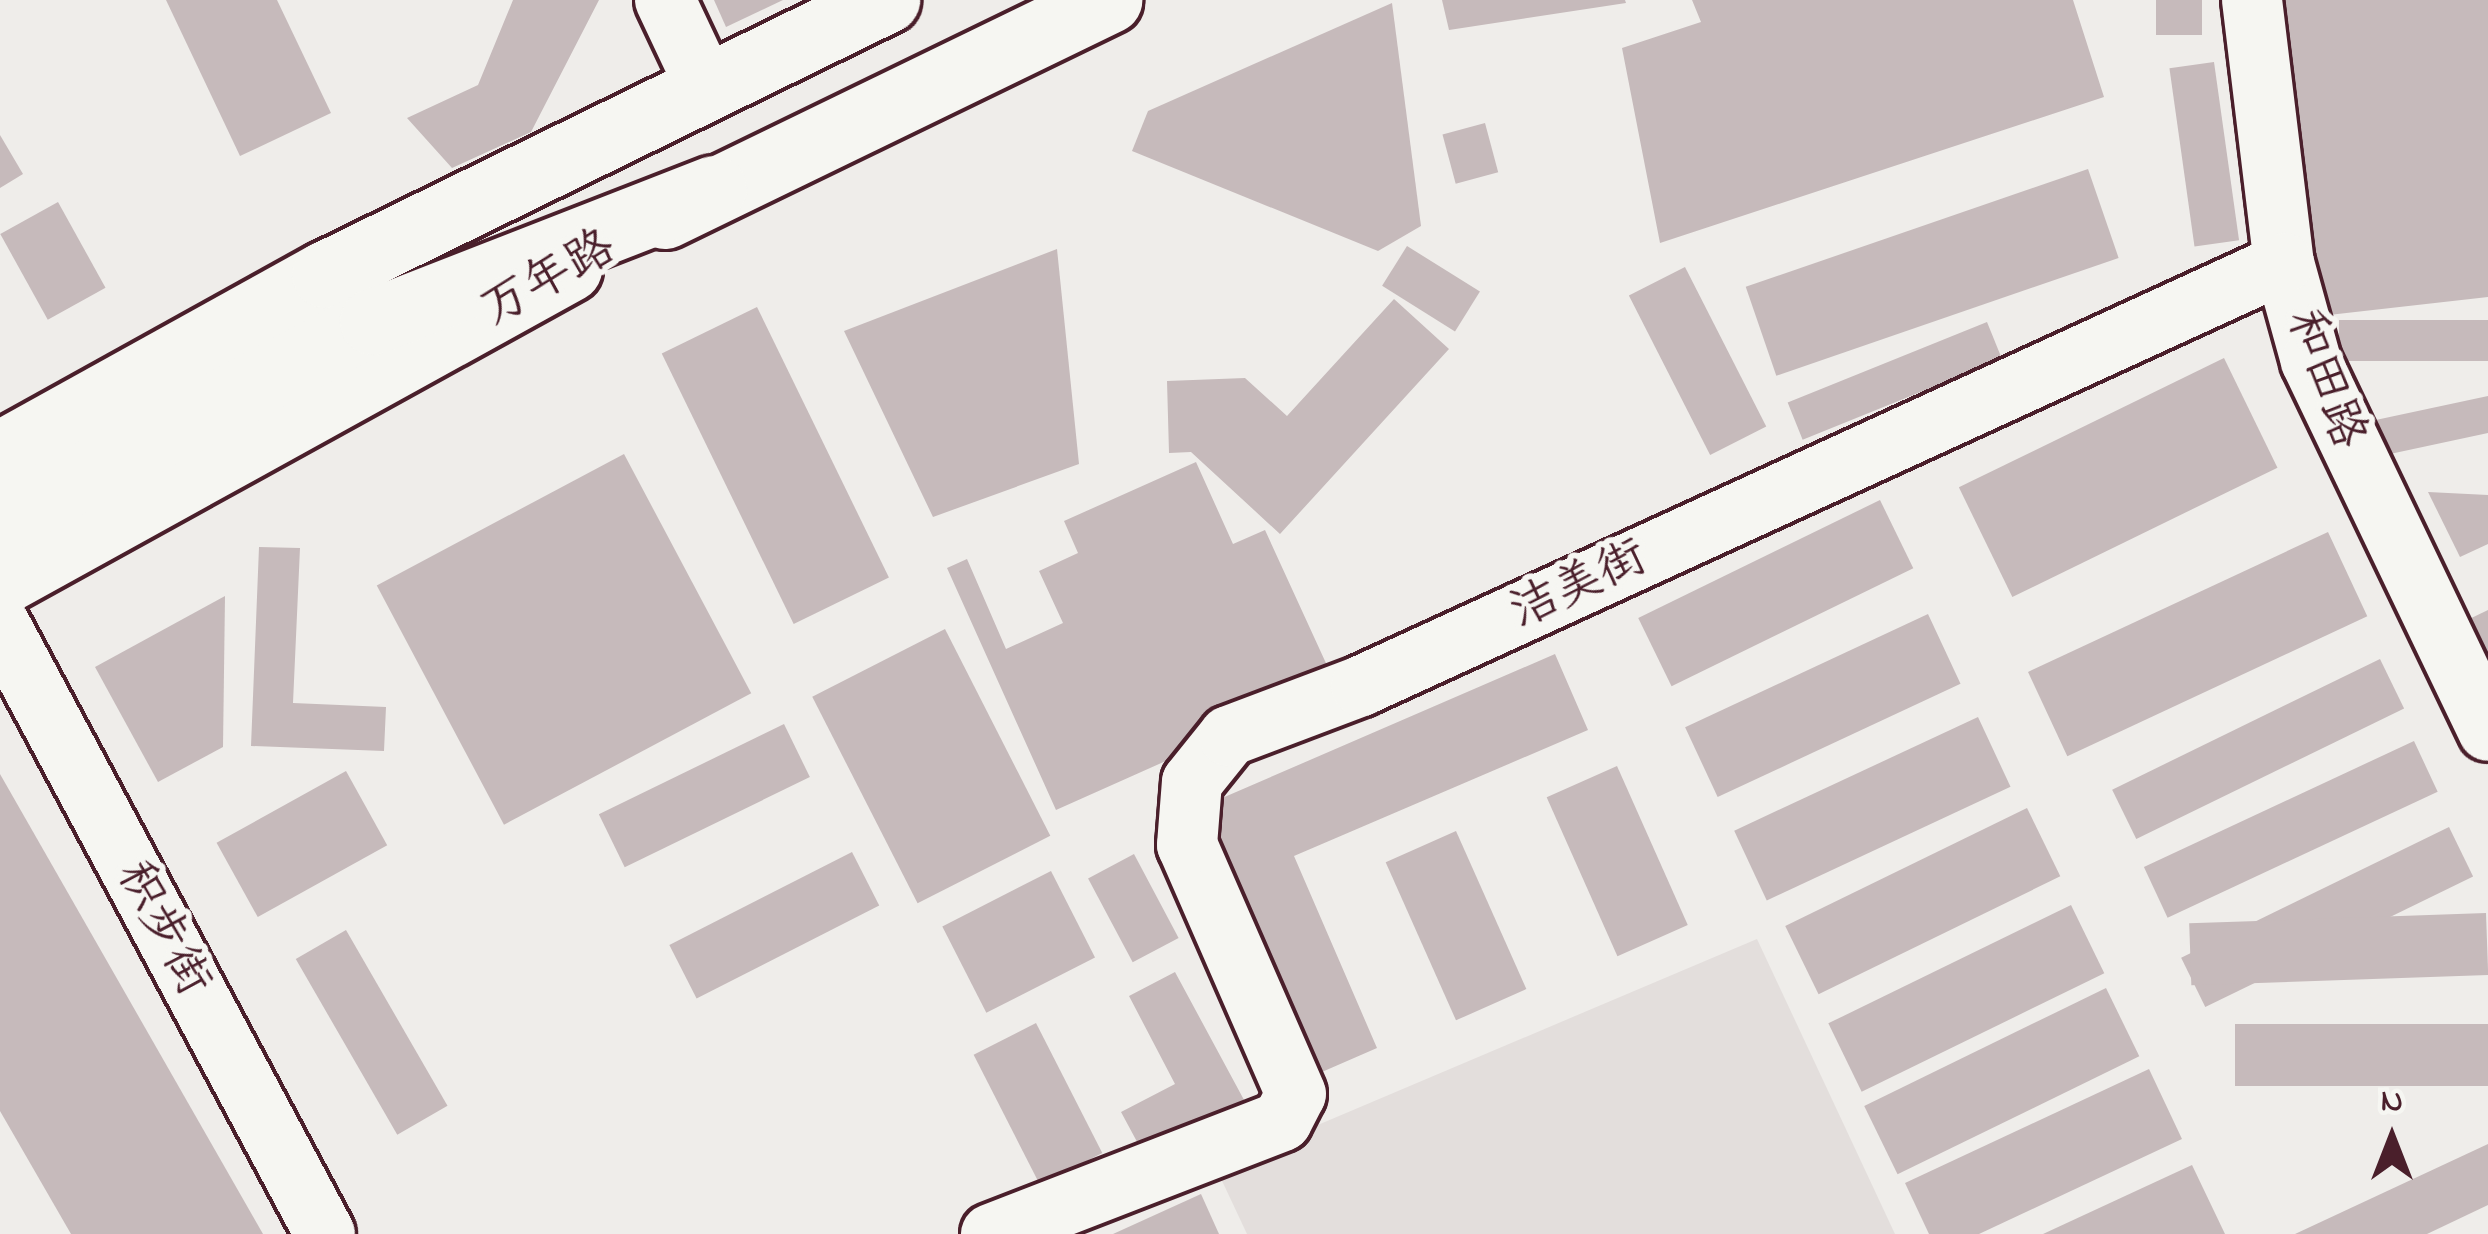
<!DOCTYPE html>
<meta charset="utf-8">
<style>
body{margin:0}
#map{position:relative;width:2488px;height:1234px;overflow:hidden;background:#efedea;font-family:"Indie Flower","LXGW WenKai TC",sans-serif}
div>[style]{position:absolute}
.built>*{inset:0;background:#e3dedc}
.building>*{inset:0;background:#c6babb;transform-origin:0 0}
.roads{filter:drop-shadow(3px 0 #4a1f2b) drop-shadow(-3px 0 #4a1f2b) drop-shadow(0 3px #4a1f2b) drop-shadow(0 -3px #4a1f2b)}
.minor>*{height:60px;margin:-30px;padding:0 30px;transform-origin:30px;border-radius:30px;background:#f6f6f2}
.major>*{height:66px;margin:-33px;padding:0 33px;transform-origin:33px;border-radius:33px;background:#f6f6f2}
.highway>*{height:66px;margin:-33px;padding:0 33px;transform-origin:33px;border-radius:33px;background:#f6f6f2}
span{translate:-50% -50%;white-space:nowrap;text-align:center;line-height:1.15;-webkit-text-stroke:12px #f6f6f2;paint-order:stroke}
.street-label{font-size:48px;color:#4a1f2b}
.north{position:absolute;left:2332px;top:1078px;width:120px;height:120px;-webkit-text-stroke:9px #f6f6f2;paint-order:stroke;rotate:0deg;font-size:33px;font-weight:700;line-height:48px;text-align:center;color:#4a1f2b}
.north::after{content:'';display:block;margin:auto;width:42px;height:54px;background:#4a1f2b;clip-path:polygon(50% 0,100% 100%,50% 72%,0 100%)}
</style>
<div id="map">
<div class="built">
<i style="clip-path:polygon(1757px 939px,1895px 1234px,1247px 1234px,1216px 1168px)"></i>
</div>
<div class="building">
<i style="clip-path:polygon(166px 0,277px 0,331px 113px,240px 156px)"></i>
<i style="clip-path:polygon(513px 0,599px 0,531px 132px,452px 168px,407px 118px,478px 85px)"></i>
<i style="clip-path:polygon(714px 0,783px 0,726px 27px)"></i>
<i style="clip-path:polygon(1442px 0,1625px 0,1626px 3px,1449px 30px)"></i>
<i style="clip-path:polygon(1692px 0,2073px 0,2104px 97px,1660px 243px,1622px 48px,1701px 22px)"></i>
<i style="left:2156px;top:0;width:46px;height:35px"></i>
<i style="clip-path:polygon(2266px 0,2488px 0,2488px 297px,2311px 317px)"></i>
<i style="clip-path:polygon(1392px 3px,1421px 226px,1378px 251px,1132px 151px,1148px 111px)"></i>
<i style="left:2214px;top:62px;width:180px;height:45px;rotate:82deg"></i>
<i style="left:1485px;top:123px;width:51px;height:44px;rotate:75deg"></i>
<i style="clip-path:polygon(0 135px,23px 174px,0 188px)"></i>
<i style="left:2088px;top:169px;width:94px;height:362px;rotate:71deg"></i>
<i style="left:58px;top:202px;width:98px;height:66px;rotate:61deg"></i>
<i style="left:1407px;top:246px;width:86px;height:47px;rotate:32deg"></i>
<i style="clip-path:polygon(1057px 249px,1079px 464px,933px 517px,844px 331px)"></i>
<i style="left:1685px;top:267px;width:179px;height:63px;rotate:63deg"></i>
<i style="clip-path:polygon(1394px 299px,1449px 349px,1280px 534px,1191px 452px,1169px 453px,1167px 381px,1245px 378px,1287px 416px)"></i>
<i style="left:757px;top:307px;width:301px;height:106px;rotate:64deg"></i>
<i style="left:2488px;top:320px;width:41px;height:149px;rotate:90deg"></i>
<i style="left:1987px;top:322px;width:40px;height:215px;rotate:68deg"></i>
<i style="left:2224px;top:358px;width:122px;height:295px;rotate:64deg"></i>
<i style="clip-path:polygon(2488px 396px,2488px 433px,2390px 454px,2371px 421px)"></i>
<i style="left:624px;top:454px;width:271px;height:280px;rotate:62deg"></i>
<i style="clip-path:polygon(1196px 462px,1233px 544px,1265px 530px,1336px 685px,1056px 810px,947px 568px,967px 559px,1006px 649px,1063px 623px,1039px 571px,1078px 553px,1064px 521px)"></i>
<i style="clip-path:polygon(2428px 492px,2488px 495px,2488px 544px,2460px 557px)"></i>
<i style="left:1880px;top:500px;width:76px;height:269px;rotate:64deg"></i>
<i style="left:2328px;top:532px;width:93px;height:331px;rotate:65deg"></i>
<i style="clip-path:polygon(259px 547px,300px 548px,293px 703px,386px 707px,384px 751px,251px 746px)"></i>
<i style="clip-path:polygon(225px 596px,223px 747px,158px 782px,95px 667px)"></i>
<i style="clip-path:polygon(2488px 610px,2488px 679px,2461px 623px)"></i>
<i style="left:1928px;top:614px;width:77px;height:268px;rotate:65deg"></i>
<i style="left:945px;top:629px;width:232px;height:149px;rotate:63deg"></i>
<i style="clip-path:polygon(1555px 654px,1588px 730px,1294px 856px,1377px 1048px,1315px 1075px,1199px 808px)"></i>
<i style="left:2380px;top:659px;width:55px;height:298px;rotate:64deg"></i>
<i style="left:1978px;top:717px;width:77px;height:269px;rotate:65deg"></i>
<i style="left:784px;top:724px;width:59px;height:206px;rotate:64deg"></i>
<i style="left:2414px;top:741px;width:56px;height:298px;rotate:65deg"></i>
<i style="left:1617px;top:766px;width:174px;height:77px;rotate:66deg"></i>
<i style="left:346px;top:771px;width:85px;height:148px;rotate:61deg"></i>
<i style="clip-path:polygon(0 774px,263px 1234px,71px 1234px,0 1111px)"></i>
<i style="left:2027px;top:808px;width:76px;height:269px;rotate:64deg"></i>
<i style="left:2449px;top:827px;width:55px;height:298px;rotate:64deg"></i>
<i style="left:1456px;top:831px;width:173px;height:77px;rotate:66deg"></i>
<i style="left:852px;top:852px;width:60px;height:205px;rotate:63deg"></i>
<i style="left:1134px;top:854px;width:95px;height:52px;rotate:62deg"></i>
<i style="left:1051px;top:871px;width:97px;height:122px;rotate:63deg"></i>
<i style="left:2071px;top:905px;width:76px;height:270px;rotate:64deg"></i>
<i style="left:2486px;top:913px;width:62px;height:297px;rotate:88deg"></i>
<i style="left:346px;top:930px;width:203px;height:58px;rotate:60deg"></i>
<i style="clip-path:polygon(1175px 972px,1250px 1111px,1149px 1164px,1121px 1112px,1175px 1084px,1129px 996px)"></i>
<i style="left:2106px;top:988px;width:76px;height:269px;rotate:64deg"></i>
<i style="left:1036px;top:1023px;width:146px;height:70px;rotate:63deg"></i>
<i style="left:2488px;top:1024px;width:62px;height:253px;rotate:90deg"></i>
<i style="clip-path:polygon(2149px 1069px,2182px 1139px,1979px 1234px,1929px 1234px,1905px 1183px)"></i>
<i style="clip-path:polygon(2488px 1144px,2488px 1205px,2427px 1234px,2295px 1234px)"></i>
<i style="clip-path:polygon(2192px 1165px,2225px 1234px,2043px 1234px)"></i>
<i style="clip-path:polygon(1201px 1194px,1219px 1234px,1113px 1234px)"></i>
</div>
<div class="roads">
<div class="minor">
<i style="left:665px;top:0;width:92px;rotate:64.8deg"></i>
<i style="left:2252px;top:0;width:265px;rotate:83.1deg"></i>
<i style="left:2284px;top:263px;width:102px;rotate:74.6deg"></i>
<i style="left:2311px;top:361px;width:410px;rotate:64.4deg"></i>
<i style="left:0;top:625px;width:690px;rotate:61.91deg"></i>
<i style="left:991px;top:1234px;width:312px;rotate:-21.2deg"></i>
<i style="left:1282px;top:1121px;width:30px;rotate:-63deg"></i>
<i style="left:1296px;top:1094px;width:272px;rotate:-113.6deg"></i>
<i style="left:1187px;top:845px;width:63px;rotate:-85.5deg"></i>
<i style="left:1192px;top:782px;width:59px;rotate:-51.2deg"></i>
<i style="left:1229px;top:736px;width:141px;rotate:-20.7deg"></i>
<i style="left:1361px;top:686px;width:1015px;rotate:-24.62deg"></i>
</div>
<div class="major">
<i style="left:665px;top:216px;width:494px;rotate:-25.9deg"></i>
<i style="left:0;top:455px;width:372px;rotate:-29deg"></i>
<i style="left:325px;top:275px;width:626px;rotate:-26.07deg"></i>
<i style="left:0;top:583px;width:650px;rotate:-28.89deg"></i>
</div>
<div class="highway">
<i style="left:0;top:521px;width:423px;rotate:-28.1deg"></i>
<i style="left:373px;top:322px;width:366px;rotate:-21.3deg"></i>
</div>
</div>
<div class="street-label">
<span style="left:549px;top:280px;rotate:-29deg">万年路</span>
<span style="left:2324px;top:379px;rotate:70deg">和田路</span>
<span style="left:1579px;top:586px;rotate:-25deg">洁美街</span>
<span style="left:162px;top:929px;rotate:62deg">积步街</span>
</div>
<div class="north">N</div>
</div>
